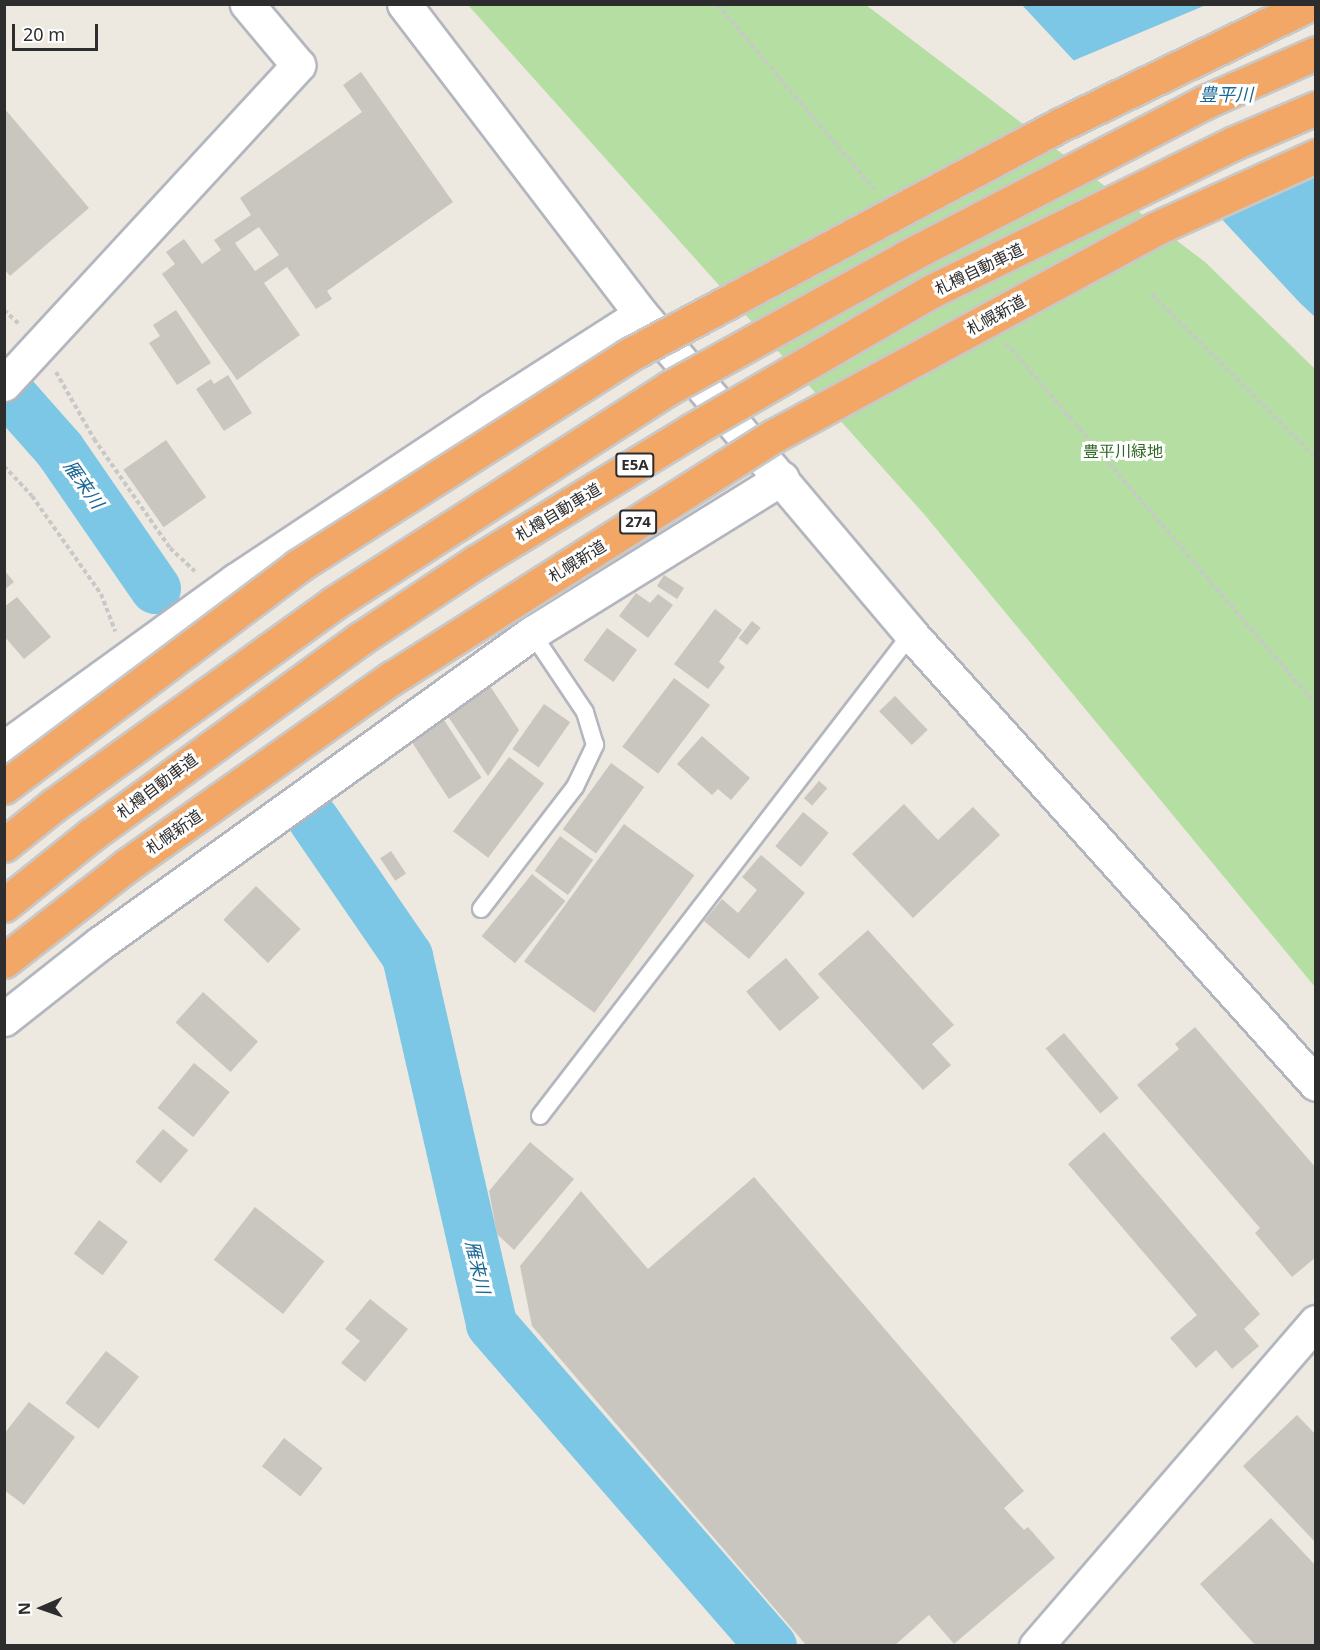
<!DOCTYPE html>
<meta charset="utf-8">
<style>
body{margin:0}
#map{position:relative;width:1320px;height:1650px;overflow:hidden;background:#ede8e0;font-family:"Noto Sans","Noto Sans JP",sans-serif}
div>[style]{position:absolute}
.green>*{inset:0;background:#b5dfa2}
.water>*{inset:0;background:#7cc7e6}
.pier>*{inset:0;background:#ede8e0}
.river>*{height:51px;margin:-25.5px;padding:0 25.5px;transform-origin:25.5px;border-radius:25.5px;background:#7cc7e6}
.building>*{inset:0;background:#c9c6bf;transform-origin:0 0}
.path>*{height:4px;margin-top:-2px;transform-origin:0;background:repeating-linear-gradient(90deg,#c8c8c8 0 4.5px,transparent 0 7.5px)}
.roads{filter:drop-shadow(2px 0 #b4b6bf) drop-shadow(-2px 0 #b4b6bf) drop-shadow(0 2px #b4b6bf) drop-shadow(0 -2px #b4b6bf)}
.lane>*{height:16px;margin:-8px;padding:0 8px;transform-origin:8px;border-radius:8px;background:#fff}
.street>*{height:33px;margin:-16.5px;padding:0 16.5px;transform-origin:16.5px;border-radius:16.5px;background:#fff}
.secondary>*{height:33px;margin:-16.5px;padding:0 16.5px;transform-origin:16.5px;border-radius:16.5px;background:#fff}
.bridges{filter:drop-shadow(2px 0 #c8c8c8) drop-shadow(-2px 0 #c8c8c8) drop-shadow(0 2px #c8c8c8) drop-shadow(0 -2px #c8c8c8)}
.highway-bridge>*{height:33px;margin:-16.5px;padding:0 16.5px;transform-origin:16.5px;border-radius:16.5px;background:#f2a766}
span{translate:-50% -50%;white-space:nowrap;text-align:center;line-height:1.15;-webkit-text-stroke:6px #fff;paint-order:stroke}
.shield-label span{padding:2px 4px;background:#fff;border:2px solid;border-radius:4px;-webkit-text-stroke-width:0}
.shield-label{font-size:15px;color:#2d2d2d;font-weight:700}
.street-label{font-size:16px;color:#2d2d2d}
.park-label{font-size:16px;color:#2d6621}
.water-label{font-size:18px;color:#186795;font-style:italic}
.frame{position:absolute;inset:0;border:6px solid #2d2d2d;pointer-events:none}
.north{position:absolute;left:12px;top:1578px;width:60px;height:60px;-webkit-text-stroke:4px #fff;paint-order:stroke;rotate:268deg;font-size:16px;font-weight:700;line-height:24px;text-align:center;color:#2d2d2d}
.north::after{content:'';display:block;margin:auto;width:21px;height:27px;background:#2d2d2d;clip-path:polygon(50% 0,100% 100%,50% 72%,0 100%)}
.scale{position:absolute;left:12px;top:24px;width:86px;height:27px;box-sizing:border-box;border:3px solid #2d2d2d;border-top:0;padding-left:8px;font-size:18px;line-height:21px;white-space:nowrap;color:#2d2d2d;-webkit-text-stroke:4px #fff;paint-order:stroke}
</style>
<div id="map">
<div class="green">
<i style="clip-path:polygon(468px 5px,866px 5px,1205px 262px,1315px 369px,1315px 987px,924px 514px)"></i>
</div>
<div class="water">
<i style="clip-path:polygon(1022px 5px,1315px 5px,1315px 317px,1300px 303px)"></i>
</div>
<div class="pier">
<i style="clip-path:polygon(1206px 5px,1315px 5px,1316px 173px,1219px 221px,1070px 62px)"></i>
</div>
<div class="river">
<i style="left:4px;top:387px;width:83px;rotate:48.4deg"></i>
<i style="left:59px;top:449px;width:169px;rotate:55.4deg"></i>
<i style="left:313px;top:819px;width:166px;rotate:55.5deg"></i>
<i style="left:407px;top:956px;width:377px;rotate:77.1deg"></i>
<i style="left:491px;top:1324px;width:427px;rotate:49deg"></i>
</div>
<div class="building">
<i style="clip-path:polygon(evenodd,361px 72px,453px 202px,327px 291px,332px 299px,316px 309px,287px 267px,264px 283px,300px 335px,237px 380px,162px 274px,175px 264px,166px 252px,184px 239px,202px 264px,221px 250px,214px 240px,251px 215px,240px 198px,362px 112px,343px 85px,361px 72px,259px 227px,279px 255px,255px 271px,235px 243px,259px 227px)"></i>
<i style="clip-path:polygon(4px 108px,89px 208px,10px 276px,4px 269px)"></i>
<i style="clip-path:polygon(176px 310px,211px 363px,177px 385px,149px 343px,160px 336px,153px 325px)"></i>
<i style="clip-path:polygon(228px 375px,252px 413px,224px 431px,196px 389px,211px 379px,214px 384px)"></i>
<i style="left:166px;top:440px;width:70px;height:52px;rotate:55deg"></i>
<i style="clip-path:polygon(4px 570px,14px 582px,4px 590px)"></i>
<i style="left:664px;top:575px;width:24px;height:13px;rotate:33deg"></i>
<i style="clip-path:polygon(636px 593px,650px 603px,658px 594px,673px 605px,648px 638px,619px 616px)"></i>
<i style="clip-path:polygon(17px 597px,51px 637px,24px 659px,4px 636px,4px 607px)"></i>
<i style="clip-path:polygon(715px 609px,742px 630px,719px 662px,725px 667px,708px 689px,674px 664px)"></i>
<i style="left:752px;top:621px;width:11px;height:22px;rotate:38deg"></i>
<i style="left:607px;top:628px;width:37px;height:40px;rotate:36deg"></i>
<i style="left:674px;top:678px;width:45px;height:86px;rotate:37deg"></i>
<i style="clip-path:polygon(488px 683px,519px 730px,488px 776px,445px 712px)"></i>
<i style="left:895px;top:696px;width:47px;height:22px;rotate:46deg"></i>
<i style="left:544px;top:704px;width:32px;height:55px;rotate:35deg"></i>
<i style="left:444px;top:720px;width:69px;height:39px;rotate:57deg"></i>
<i style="clip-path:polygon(702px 736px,750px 778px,731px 800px,718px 789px,712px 795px,677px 764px)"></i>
<i style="left:509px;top:757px;width:44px;height:93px;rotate:37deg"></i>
<i style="left:611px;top:763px;width:41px;height:82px;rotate:36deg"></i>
<i style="left:819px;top:781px;width:11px;height:23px;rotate:41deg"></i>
<i style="clip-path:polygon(904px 804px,938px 840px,973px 807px,1000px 835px,913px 918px,852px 854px)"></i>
<i style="left:803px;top:812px;width:33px;height:44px;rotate:39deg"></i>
<i style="left:624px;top:824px;width:87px;height:170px;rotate:36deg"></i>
<i style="left:560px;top:836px;width:41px;height:43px;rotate:36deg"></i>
<i style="left:391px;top:851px;width:27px;height:13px;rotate:56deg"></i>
<i style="clip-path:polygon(761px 855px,805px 893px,749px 959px,704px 921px,722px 899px,738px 913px,757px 890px,742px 877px)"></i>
<i style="left:532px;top:874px;width:43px;height:80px;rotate:39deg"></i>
<i style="left:256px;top:886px;width:62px;height:47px;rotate:44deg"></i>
<i style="clip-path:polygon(868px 930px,954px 1025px,932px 1044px,951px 1065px,923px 1090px,818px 974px)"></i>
<i style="left:786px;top:958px;width:52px;height:52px;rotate:50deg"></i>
<i style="left:203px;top:992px;width:74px;height:41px;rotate:42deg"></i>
<i style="clip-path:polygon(1195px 1027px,1316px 1168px,1316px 1257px,1292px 1277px,1255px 1233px,1260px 1228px,1137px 1085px,1179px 1049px,1175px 1044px)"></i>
<i style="left:1064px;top:1033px;width:85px;height:24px;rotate:50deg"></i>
<i style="left:194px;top:1063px;width:46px;height:58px;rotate:39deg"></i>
<i style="left:163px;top:1129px;width:33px;height:43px;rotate:40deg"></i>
<i style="clip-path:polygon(1104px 1132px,1260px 1314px,1244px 1329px,1259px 1346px,1232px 1369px,1216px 1350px,1196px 1368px,1170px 1338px,1197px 1315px,1068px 1164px)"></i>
<i style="clip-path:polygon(530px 1142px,574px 1179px,514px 1250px,497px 1234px,489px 1191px)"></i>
<i style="clip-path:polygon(754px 1177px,1024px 1491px,1004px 1508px,1024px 1530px,1028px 1527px,1055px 1558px,954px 1644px,929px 1615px,894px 1646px,807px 1646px,532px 1326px,520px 1266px,581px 1191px,648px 1269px)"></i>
<i style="left:255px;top:1207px;width:88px;height:67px;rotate:38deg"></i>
<i style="left:99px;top:1220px;width:36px;height:42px;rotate:37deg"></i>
<i style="clip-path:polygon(370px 1299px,408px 1329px,365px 1382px,341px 1363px,360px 1341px,345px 1329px)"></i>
<i style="left:106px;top:1351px;width:42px;height:66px;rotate:38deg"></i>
<i style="clip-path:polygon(29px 1402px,75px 1437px,24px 1505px,4px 1490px,4px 1434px)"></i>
<i style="clip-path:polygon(1297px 1415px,1316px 1435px,1316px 1543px,1243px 1466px)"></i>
<i style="left:284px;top:1438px;width:49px;height:36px;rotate:38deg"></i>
<i style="clip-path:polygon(1271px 1518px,1316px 1566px,1316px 1646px,1256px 1646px,1200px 1584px)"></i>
</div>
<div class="path">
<i style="left:717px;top:4px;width:243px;rotate:49.7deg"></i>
<i style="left:1151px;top:294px;width:232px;rotate:44.7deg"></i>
<i style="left:4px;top:310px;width:22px;rotate:43deg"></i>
<i style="left:1006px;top:343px;width:477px;rotate:49.4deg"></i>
<i style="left:56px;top:372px;width:77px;rotate:60.4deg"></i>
<i style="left:94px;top:439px;width:133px;rotate:55.1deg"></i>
<i style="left:170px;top:548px;width:34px;rotate:43deg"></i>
<i style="left:4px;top:466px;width:41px;rotate:47deg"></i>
<i style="left:32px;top:496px;width:120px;rotate:54.9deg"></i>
<i style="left:101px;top:594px;width:40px;rotate:69deg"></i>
</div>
<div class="roads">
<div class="lane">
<i style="left:481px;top:909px;width:154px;rotate:-52.4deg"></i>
<i style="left:575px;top:787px;width:47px;rotate:-64.5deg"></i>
<i style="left:595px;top:745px;width:34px;rotate:-107deg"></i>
<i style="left:585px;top:712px;width:95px;rotate:-123.9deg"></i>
<i style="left:540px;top:1116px;width:608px;rotate:-52.41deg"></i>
</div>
<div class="street">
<i style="left:4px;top:384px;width:434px;rotate:-47.3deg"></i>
<i style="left:298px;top:65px;width:80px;rotate:-129.9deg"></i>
<i style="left:4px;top:748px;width:286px;rotate:-35.9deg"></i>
<i style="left:236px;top:580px;width:305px;rotate:-33.6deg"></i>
<i style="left:490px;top:411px;width:179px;rotate:-32.7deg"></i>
<i style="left:4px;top:1019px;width:121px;rotate:-38.3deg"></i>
<i style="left:99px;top:944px;width:533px;rotate:-35.69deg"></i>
<i style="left:532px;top:633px;width:294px;rotate:-31.8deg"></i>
<i style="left:1036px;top:1646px;width:428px;rotate:-49.2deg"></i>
</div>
<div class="secondary">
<i style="left:404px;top:4px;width:390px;rotate:52.6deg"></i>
<i style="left:641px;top:314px;width:419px;rotate:49.8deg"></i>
<i style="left:911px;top:634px;width:605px;rotate:48.01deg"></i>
</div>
</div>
<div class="bridges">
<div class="highway-bridge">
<i style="left:4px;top:787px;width:368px;rotate:-36.9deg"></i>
<i style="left:298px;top:566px;width:393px;rotate:-32.5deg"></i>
<i style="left:629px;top:355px;width:491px;rotate:-28.1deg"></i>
<i style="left:1062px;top:124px;width:276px;rotate:-25.8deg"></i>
<i style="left:4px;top:845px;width:64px;rotate:-38.7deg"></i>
<i style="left:54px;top:805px;width:345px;rotate:-35.8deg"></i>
<i style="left:334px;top:603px;width:398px;rotate:-32.7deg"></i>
<i style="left:669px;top:388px;width:273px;rotate:-28.9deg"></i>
<i style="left:908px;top:256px;width:335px;rotate:-27.4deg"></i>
<i style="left:1205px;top:102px;width:121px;rotate:-23.8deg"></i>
<i style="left:4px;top:905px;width:112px;rotate:-38.8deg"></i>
<i style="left:91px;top:835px;width:333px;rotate:-36.1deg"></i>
<i style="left:360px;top:639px;width:139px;rotate:-33.6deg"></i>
<i style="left:476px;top:562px;width:253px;rotate:-31.4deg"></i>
<i style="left:692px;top:430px;width:277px;rotate:-30.1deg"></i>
<i style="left:932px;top:291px;width:336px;rotate:-26.1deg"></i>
<i style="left:1234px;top:143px;width:89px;rotate:-23.1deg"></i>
<i style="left:4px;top:961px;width:155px;rotate:-37.9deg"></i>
<i style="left:126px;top:866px;width:326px;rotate:-35.3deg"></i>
<i style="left:392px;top:678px;width:452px;rotate:-32.4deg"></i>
<i style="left:774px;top:436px;width:434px;rotate:-28.5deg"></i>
<i style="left:1155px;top:229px;width:177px;rotate:-24.4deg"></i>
</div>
</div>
<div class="shield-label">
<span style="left:635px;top:465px">E5A</span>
<span style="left:638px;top:522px">274</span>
</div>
<div class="street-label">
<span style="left:979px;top:269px;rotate:-26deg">札樽自動車道</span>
<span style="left:996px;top:315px;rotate:-29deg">札幌新道</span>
<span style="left:558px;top:512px;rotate:-31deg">札樽自動車道</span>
<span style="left:577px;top:561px;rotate:-32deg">札幌新道</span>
<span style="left:157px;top:786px;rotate:-37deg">札樽自動車道</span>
<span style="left:174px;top:832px;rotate:-35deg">札幌新道</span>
</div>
<div class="park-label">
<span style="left:1123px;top:451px">豊平川緑地</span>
</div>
<div class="water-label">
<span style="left:1226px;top:94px">豊平川</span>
<span style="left:84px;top:484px;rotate:55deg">雁来川</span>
<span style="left:478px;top:1267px;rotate:77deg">雁来川</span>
</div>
<div class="frame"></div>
<div class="north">N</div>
<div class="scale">20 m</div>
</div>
